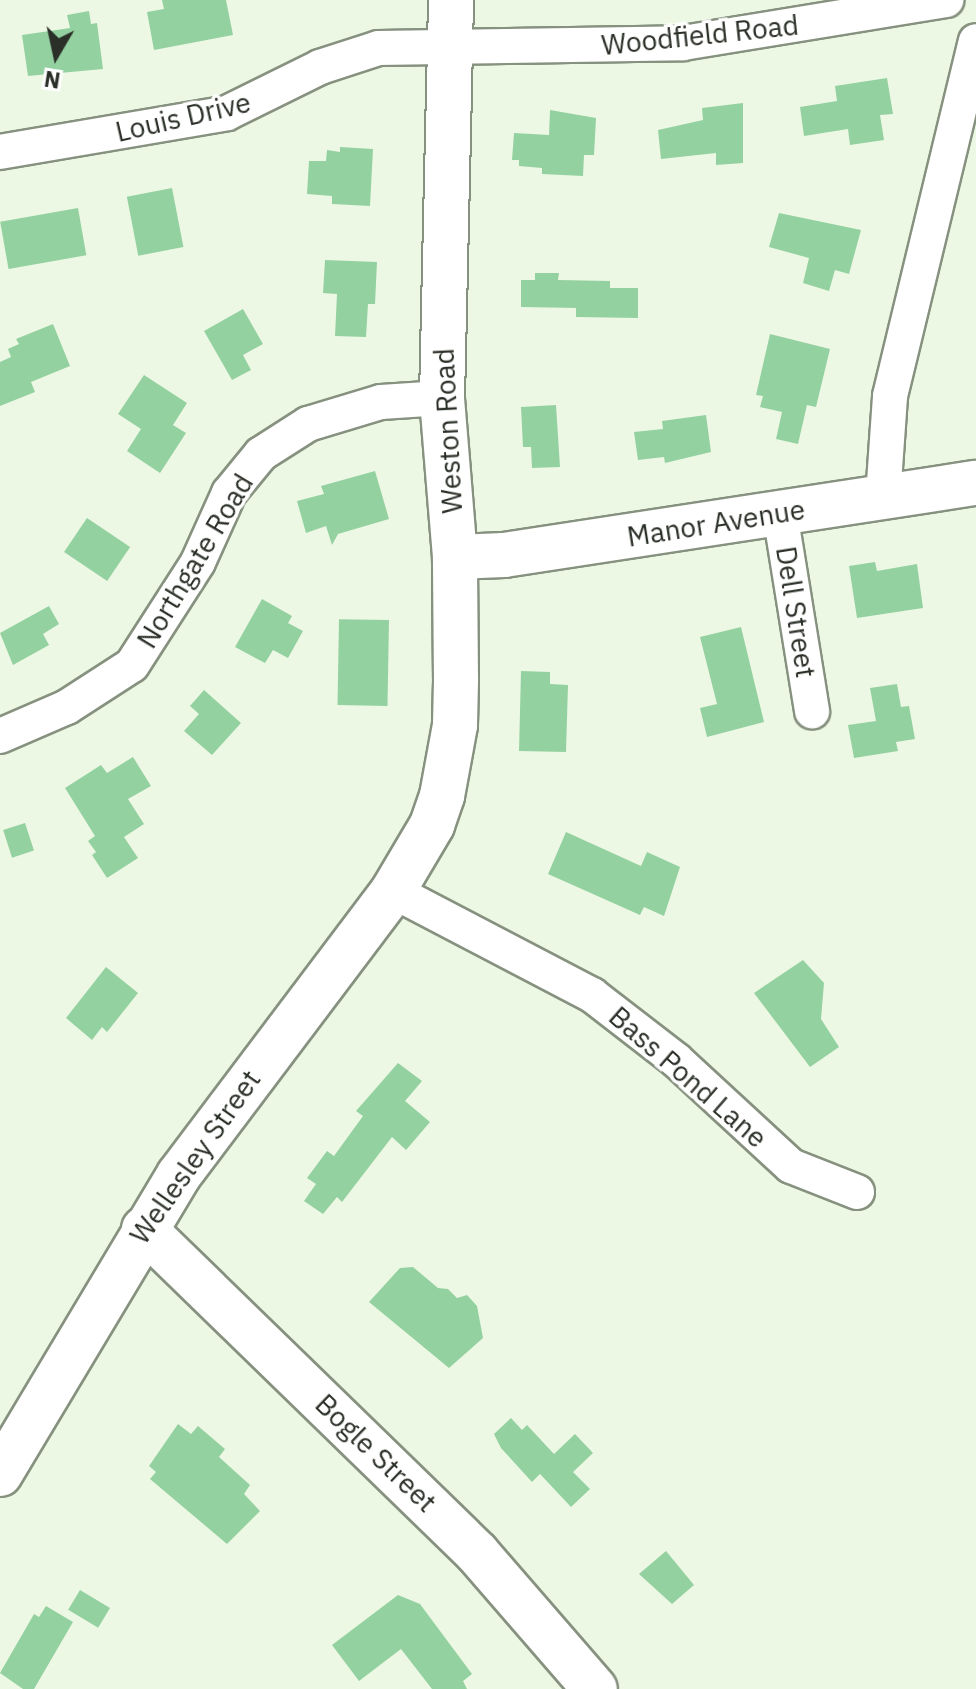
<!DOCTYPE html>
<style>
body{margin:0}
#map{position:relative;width:976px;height:1689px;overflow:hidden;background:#edf8e4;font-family:"IBM Plex Sans",sans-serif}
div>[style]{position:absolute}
.building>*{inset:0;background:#94d1a0;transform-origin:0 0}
.roads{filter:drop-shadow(2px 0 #86917f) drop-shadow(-2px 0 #86917f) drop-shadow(0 2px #86917f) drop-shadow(0 -2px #86917f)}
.street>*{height:34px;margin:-17px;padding:0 17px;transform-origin:17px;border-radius:17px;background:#fff}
.secondary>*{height:44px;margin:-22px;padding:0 22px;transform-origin:22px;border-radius:22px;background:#fff}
span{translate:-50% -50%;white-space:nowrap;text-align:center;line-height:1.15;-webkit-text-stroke:7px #fff;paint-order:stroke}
.street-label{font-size:28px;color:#2a2f27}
.north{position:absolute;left:16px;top:16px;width:80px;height:80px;-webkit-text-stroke:6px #fff;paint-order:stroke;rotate:189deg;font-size:22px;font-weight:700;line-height:32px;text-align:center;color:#2a2f27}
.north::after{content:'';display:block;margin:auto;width:28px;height:36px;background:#2a2f27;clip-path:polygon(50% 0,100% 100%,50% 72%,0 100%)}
</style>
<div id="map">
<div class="building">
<i style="clip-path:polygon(162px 0,226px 0,233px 35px,154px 50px,147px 12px,164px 9px)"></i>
<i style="clip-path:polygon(89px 11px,91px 24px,97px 23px,103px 69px,28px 76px,22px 35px,70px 28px,67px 15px)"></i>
<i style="clip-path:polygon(887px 78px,893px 114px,880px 115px,884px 140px,850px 145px,848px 129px,804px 136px,800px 107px,837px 101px,835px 86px)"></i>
<i style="clip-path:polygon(743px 103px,743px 163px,716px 165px,716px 153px,661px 159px,658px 130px,703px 120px,702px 108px)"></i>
<i style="clip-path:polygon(550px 110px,596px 118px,594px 155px,584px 155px,583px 176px,542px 174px,542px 168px,519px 166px,519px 160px,512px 160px,514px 133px,549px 135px)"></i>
<i style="clip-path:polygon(340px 147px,373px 149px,370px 206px,332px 204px,332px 196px,307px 194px,309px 161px,326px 161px,327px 150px,340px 152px)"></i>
<i style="left:172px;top:188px;width:60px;height:46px;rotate:79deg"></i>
<i style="left:78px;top:208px;width:48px;height:79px;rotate:80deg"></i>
<i style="clip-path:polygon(779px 213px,861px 230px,849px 274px,835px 270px,829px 291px,803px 283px,809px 258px,769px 247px)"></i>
<i style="clip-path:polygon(325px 260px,377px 262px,375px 304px,368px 304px,366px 337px,335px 336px,337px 294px,323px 293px)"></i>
<i style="clip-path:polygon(535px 273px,559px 273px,558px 280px,610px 281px,610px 288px,638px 288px,638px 318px,576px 317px,576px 308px,521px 307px,521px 280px,535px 280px)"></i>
<i style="clip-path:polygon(243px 309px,263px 344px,243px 355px,251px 370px,232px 380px,204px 331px)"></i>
<i style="clip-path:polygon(53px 324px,70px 366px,31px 382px,35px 392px,0 406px,0 362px,11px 357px,8px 349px,19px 344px,16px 339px)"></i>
<i style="clip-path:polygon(770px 334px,830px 349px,816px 407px,807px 405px,798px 444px,776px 439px,782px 412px,760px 407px,763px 396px,756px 395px)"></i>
<i style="clip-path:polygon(144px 375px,187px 403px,173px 425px,186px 433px,160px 473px,127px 451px,141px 429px,118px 414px)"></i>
<i style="clip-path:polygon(556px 405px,560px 467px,532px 468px,531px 447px,523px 447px,521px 407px)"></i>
<i style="clip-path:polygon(706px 415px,711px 452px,665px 463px,664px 457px,638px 460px,634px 432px,663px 429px,662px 421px)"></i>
<i style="clip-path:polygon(375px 471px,389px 519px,338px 534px,332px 545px,326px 526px,306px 533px,297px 501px,324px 494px,321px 486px)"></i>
<i style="left:87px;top:518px;width:52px;height:41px;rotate:34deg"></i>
<i style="clip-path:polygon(875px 562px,877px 571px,917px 564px,923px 608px,857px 618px,849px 566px)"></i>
<i style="clip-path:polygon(262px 599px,292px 616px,288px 623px,303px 631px,288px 658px,273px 650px,265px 663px,235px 647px)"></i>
<i style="clip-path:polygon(49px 606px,59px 624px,43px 634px,49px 645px,13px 665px,0 633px)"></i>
<i style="left:389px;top:620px;width:86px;height:50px;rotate:91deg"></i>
<i style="clip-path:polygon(741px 627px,764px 722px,707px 737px,700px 708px,717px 704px,700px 637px)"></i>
<i style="clip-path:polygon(521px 671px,550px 672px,550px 684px,568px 685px,566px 752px,519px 751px)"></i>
<i style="clip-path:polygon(897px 684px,901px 707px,909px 706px,915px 739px,896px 742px,898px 751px,854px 758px,848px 725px,876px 721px,870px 688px)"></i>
<i style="clip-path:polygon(204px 690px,241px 723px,212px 755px,184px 731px,199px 714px,190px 706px)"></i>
<i style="clip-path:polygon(133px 757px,151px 786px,128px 799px,144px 824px,124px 837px,138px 858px,107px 878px,92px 855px,96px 852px,88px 841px,95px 836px,65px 788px,101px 765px,107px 773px)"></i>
<i style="left:25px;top:823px;width:29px;height:23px;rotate:72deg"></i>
<i style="clip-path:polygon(566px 832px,641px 866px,647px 852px,680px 867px,664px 916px,644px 907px,640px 915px,548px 874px)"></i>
<i style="clip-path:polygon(803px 960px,824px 983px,821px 1019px,839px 1047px,810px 1067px,754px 993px)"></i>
<i style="clip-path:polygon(106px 967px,138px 993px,107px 1032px,102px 1027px,92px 1040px,66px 1018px)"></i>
<i style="clip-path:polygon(398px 1063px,422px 1081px,405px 1101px,430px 1122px,406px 1150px,392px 1137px,342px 1202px,337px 1197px,323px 1214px,304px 1201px,316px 1184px,307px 1178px,327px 1151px,334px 1156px,363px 1116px,356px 1111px)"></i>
<i style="clip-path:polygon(413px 1267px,438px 1288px,448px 1289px,457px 1298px,467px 1295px,477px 1306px,483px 1338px,449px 1368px,369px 1302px,400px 1268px)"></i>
<i style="clip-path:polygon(511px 1418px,522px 1430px,527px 1425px,554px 1454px,575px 1434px,593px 1453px,573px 1472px,590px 1489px,571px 1507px,540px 1474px,532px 1482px,501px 1448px,494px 1434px)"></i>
<i style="clip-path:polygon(178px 1424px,191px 1434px,198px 1426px,225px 1449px,219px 1457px,250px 1485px,244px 1494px,260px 1511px,227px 1544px,150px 1479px,156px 1472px,149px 1466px)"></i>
<i style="clip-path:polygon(666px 1551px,694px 1585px,672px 1604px,639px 1574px)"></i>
<i style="left:80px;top:1590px;width:35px;height:23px;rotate:31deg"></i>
<i style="clip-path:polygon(398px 1595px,420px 1604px,472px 1674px,463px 1681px,467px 1689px,432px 1689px,401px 1649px,359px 1681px,332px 1645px)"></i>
<i style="clip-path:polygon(46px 1606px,73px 1622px,34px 1689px,23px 1689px,0 1673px,34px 1614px,39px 1617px)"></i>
</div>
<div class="roads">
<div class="street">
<i style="left:0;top:152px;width:230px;rotate:-9.7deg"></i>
<i style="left:227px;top:113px;width:104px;rotate:-26.3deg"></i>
<i style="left:320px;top:67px;width:62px;rotate:-17.9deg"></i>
<i style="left:379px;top:48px;width:304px;rotate:-0.9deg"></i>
<i style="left:683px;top:43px;width:267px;rotate:-9.3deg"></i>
<i style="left:883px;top:497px;width:101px;rotate:-86deg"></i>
<i style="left:890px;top:396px;width:365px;rotate:-76.4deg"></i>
<i style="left:780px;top:513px;width:201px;rotate:80.8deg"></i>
<i style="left:0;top:736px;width:73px;rotate:-23.4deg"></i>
<i style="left:67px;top:707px;width:77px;rotate:-32.9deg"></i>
<i style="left:132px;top:665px;width:122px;rotate:-57.3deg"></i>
<i style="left:198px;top:562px;width:76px;rotate:-65.8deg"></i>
<i style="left:229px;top:493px;width:50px;rotate:-50.6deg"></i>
<i style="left:261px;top:454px;width:56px;rotate:-32.6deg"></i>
<i style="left:308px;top:424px;width:76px;rotate:-16.8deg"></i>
<i style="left:381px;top:402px;width:61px;rotate:-3.8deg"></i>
<i style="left:393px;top:891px;width:225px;rotate:27.6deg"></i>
<i style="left:592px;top:995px;width:106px;rotate:37.7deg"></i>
<i style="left:676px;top:1060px;width:156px;rotate:42.7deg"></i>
<i style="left:791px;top:1166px;width:71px;rotate:21.5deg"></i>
</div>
<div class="secondary">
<i style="left:455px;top:557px;width:49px;rotate:-2.3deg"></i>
<i style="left:504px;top:555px;width:477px;rotate:-8.7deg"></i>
<i style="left:144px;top:1229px;width:465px;rotate:44.2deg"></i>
<i style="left:477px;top:1553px;width:180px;rotate:49.1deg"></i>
<i style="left:0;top:1474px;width:348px;rotate:-59.1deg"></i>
<i style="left:179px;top:1175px;width:356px;rotate:-53deg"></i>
<i style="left:393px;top:891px;width:77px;rotate:-59.4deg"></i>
<i style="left:432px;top:825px;width:31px;rotate:-71deg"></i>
<i style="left:442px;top:796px;width:72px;rotate:-79.6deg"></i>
<i style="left:455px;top:725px;width:45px;rotate:-88.7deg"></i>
<i style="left:456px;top:680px;width:123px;rotate:-90.5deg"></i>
<i style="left:455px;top:557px;width:160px;rotate:-94.7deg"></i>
<i style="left:442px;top:398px;width:398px;rotate:-88.7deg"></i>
</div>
</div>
<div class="street-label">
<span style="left:700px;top:35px;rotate:-6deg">Woodfield Road</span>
<span style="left:183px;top:117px;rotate:-13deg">Louis Drive</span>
<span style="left:448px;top:431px;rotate:-93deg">Weston Road</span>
<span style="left:716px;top:523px;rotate:-9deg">Manor Avenue</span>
<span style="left:195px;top:561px;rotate:-59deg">Northgate Road</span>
<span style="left:796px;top:612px;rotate:81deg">Dell Street</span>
<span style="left:688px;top:1077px;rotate:41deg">Bass Pond Lane</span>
<span style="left:195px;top:1157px;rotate:-55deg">Wellesley Street</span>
<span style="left:376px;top:1453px;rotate:44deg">Bogle Street</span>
</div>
<div class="north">N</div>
</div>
